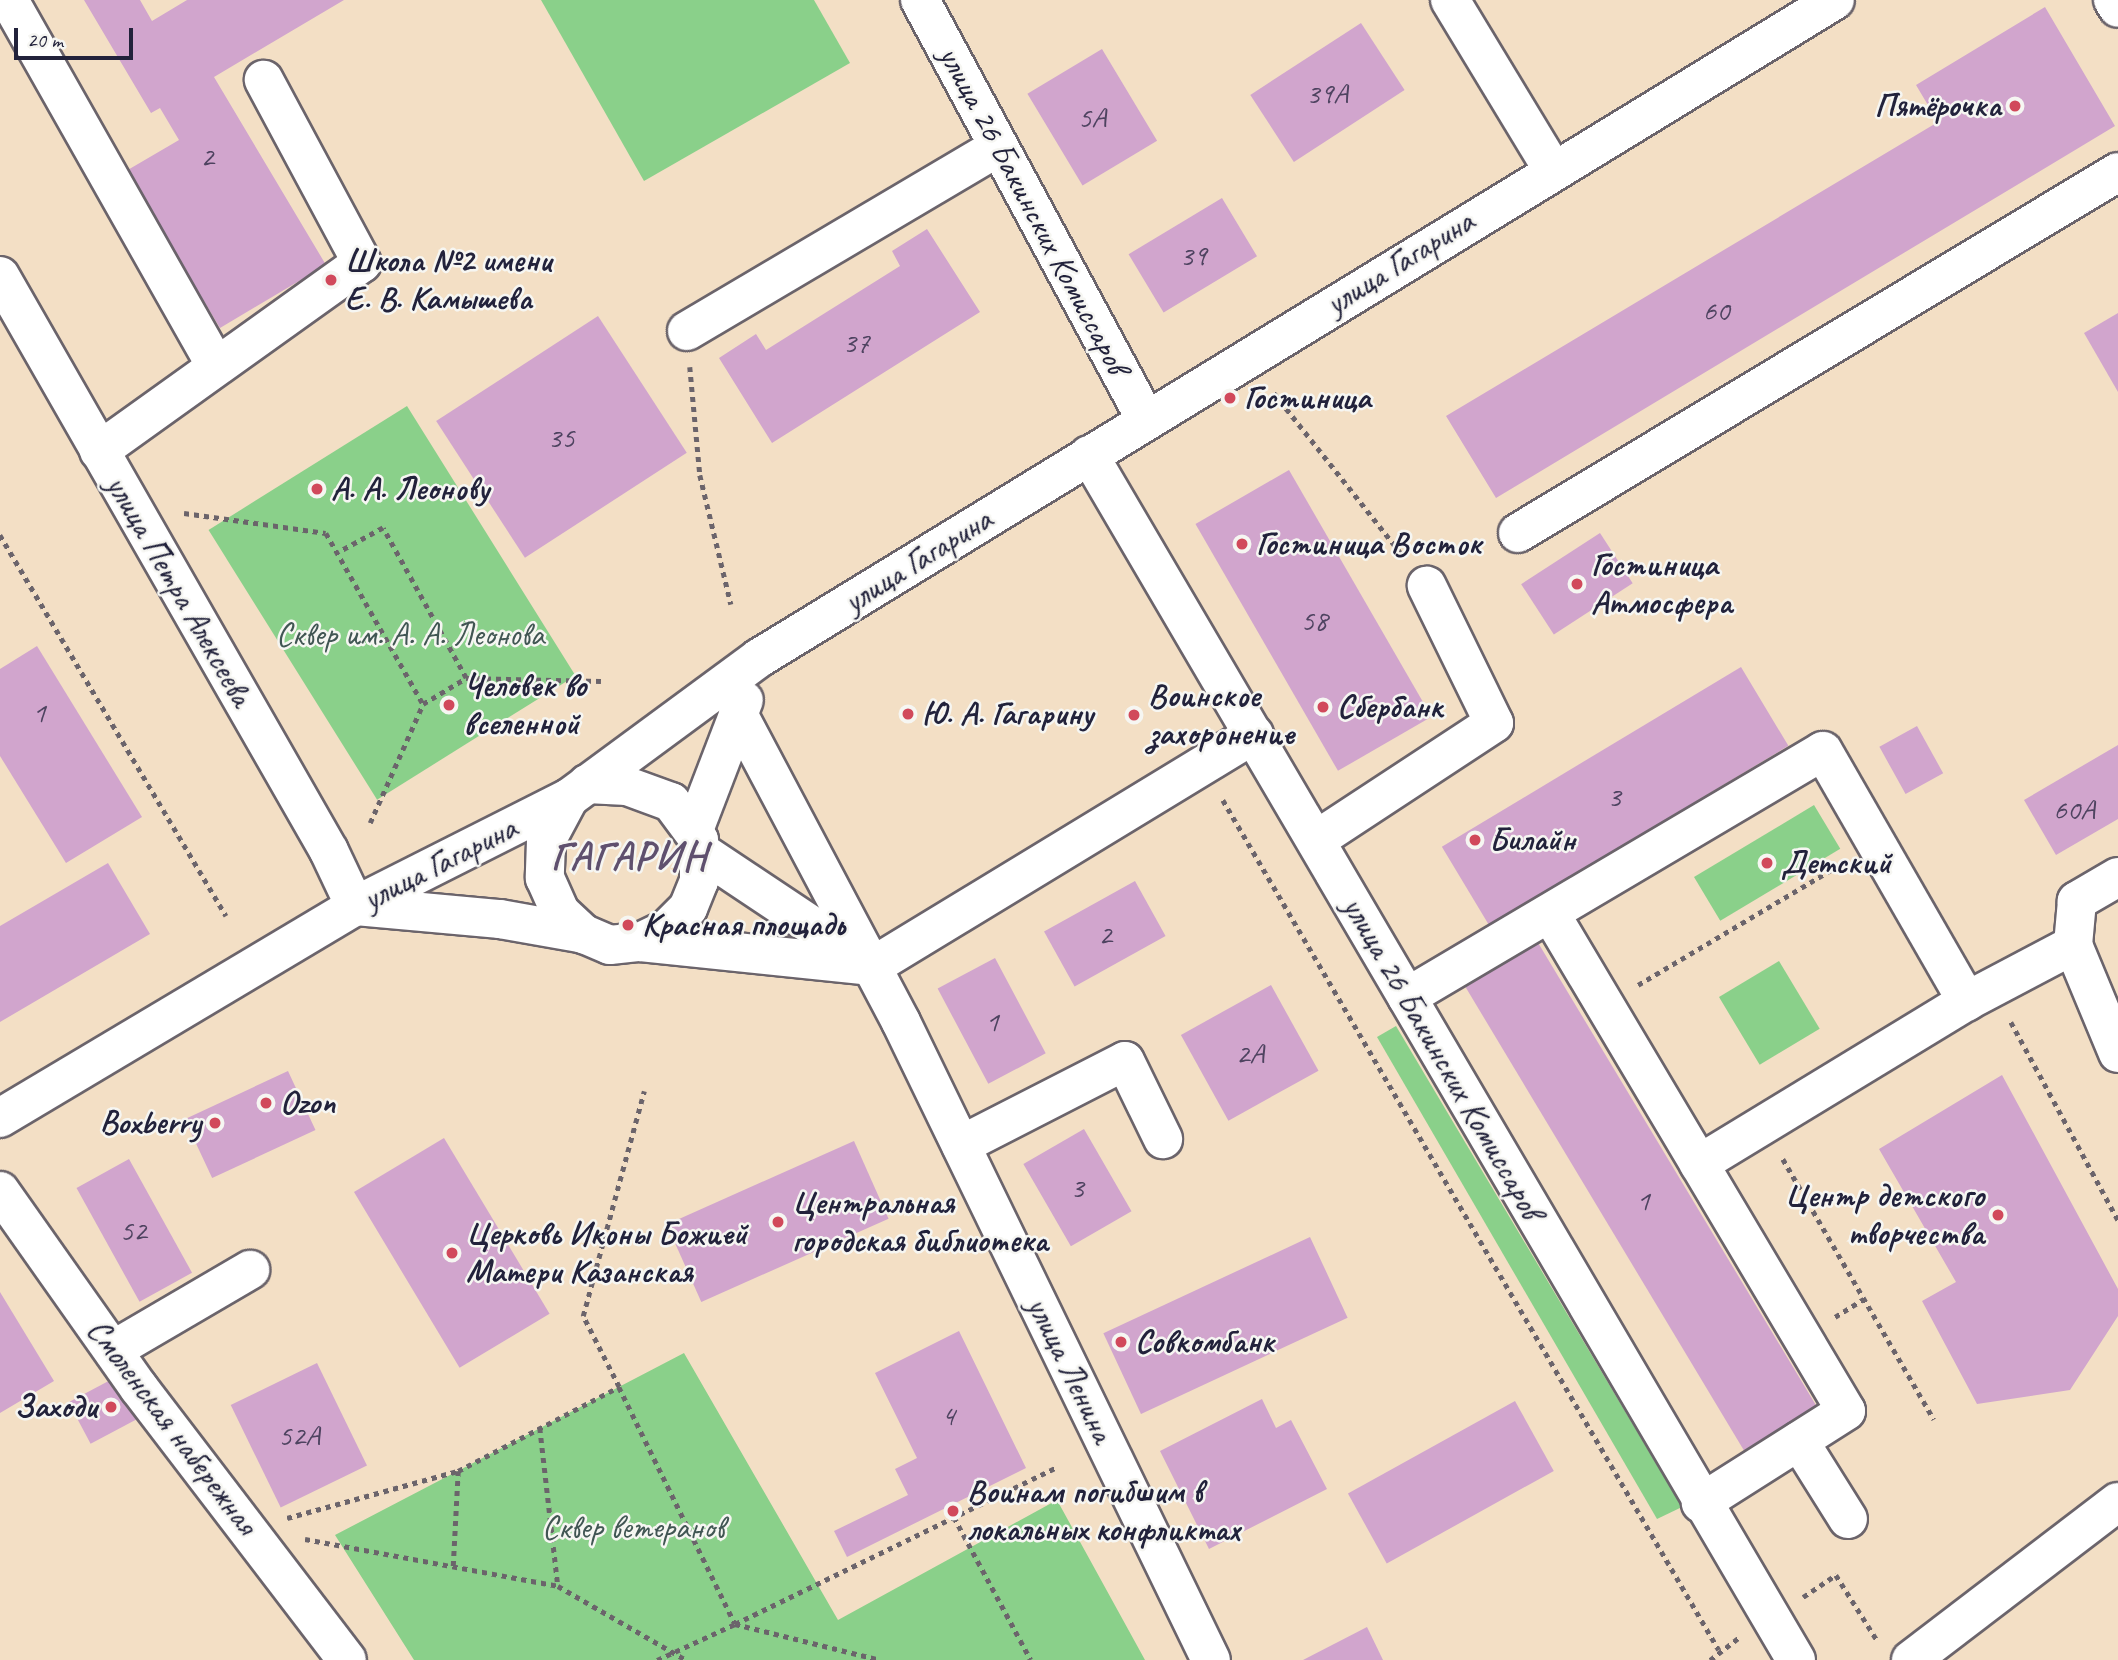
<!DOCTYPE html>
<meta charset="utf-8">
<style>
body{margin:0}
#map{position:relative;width:2118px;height:1660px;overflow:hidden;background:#f3dfc5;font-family:Caveat,sans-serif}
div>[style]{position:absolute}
.green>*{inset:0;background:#8ad08a;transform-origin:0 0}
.building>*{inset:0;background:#d1a5cd;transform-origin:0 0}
.path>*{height:4.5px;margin-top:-2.25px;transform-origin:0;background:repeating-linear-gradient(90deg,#6b646b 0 5px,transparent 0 10px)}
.roads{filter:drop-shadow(2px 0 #6b646b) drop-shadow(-2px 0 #6b646b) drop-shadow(0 2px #6b646b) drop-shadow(0 -2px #6b646b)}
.minor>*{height:38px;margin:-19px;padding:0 19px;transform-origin:19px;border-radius:19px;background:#fff}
.major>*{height:38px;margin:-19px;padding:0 19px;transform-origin:19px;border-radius:19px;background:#fff}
.dots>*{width:19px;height:19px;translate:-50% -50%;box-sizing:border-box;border:4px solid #f6f6f2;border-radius:50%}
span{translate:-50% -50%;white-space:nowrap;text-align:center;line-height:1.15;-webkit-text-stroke:5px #f6f6f2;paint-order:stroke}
.number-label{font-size:30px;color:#4e4360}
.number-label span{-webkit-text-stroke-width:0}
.poi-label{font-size:33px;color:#22223b;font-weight:700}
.right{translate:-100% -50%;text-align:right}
.left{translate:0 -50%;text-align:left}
.street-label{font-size:33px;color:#22223b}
.park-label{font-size:33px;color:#415653}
.district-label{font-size:40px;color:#5f506e;font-weight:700;letter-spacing:2px}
.scale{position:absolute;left:14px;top:28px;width:119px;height:32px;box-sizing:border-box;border:4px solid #22223b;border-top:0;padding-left:9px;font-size:21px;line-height:24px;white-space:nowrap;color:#22223b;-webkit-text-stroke:5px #f6f6f2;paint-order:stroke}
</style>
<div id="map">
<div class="green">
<i style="clip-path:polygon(541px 0,814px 0,850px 63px,644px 181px)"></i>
<i style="left:407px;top:406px;width:318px;height:234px;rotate:58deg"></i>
<i style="left:1814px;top:805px;width:51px;height:140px;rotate:59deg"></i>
<i style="left:1779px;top:961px;width:79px;height:70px;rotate:59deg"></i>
<i style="clip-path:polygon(1396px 1026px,1682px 1507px,1657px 1519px,1377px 1037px)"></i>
<i style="clip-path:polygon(684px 1353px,838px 1620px,1057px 1500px,1145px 1660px,414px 1660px,335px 1535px)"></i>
</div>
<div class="building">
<i style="clip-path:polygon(84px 0,140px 0,152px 21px,187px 0,344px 0,214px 77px,326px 265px,220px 328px,126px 171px,179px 140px,160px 108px,151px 113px)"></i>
<i style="clip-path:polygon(2045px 7px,2115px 126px,1496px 498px,1446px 416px,1938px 122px,1916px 85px)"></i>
<i style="left:1361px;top:23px;width:80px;height:132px;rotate:57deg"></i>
<i style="left:1102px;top:49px;width:107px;height:87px;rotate:59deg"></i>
<i style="left:1222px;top:198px;width:68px;height:109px;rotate:59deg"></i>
<i style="clip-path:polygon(927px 229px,980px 312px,772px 443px,719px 358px,756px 334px,766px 350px,900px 266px,892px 251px)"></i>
<i style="clip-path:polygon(2118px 313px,2118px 392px,2084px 333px)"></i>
<i style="left:598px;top:316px;width:163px;height:193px;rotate:57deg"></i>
<i style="left:1289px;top:470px;width:285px;height:108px;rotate:60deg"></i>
<i style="left:1600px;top:533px;width:60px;height:94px;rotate:57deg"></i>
<i style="clip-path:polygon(37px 646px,142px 817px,66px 863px,0 756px,0 669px)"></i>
<i style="left:1741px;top:667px;width:92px;height:349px;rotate:59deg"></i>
<i style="left:1917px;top:726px;width:54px;height:43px;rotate:61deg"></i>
<i style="clip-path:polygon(2118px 745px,2118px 819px,2056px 855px,2024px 800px)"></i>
<i style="clip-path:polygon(108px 863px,150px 934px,0 1022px,0 926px)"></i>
<i style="left:1135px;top:881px;width:63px;height:104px;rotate:61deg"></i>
<i style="left:1537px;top:941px;width:555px;height:85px;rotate:59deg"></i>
<i style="left:995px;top:958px;width:108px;height:65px;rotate:62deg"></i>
<i style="left:1271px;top:985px;width:98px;height:103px;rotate:61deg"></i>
<i style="left:288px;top:1071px;width:65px;height:114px;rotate:65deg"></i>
<i style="clip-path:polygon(2002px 1075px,2118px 1289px,2118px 1316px,2070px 1390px,1977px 1404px,1922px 1301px,1956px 1282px,1879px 1149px)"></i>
<i style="left:1084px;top:1129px;width:95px;height:70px;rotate:60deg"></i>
<i style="left:444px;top:1138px;width:205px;height:105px;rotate:59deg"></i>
<i style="left:854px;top:1141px;width:85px;height:205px;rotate:66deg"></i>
<i style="left:129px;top:1159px;width:130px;height:60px;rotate:61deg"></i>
<i style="left:1310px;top:1237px;width:89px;height:228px;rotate:65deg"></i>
<i style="clip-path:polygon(0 1292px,54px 1381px,0 1413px)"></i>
<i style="clip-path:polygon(959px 1331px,1026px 1468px,847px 1557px,834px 1531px,908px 1495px,895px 1469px,917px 1458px,875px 1373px)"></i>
<i style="left:317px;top:1363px;width:114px;height:96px;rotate:64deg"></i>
<i style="left:118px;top:1376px;width:47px;height:56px;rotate:62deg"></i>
<i style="clip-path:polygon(1262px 1399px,1276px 1428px,1291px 1420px,1327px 1489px,1209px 1549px,1160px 1451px)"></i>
<i style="left:1515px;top:1401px;width:80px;height:191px;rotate:61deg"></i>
<i style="clip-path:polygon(1367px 1627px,1383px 1660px,1303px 1660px)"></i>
</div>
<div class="path">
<i style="left:690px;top:367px;width:108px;rotate:84.7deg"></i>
<i style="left:700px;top:475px;width:133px;rotate:76.5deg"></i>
<i style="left:1274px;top:393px;width:209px;rotate:51.6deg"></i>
<i style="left:184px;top:513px;width:143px;rotate:8deg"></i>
<i style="left:326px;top:533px;width:197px;rotate:60.4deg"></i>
<i style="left:423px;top:704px;width:50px;rotate:-31.2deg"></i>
<i style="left:466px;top:678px;width:171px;rotate:-119deg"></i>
<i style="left:383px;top:528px;width:50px;rotate:151.4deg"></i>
<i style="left:0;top:535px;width:443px;rotate:59.3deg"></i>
<i style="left:466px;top:678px;width:135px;rotate:1.3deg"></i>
<i style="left:1223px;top:800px;width:984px;rotate:59.74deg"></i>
<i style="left:370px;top:823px;width:130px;rotate:-66deg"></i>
<i style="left:1638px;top:985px;width:240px;rotate:-30.8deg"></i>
<i style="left:2011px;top:1022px;width:225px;rotate:61.6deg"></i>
<i style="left:1783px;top:1159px;width:301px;rotate:59.9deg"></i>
<i style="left:1835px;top:1317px;width:34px;rotate:-32deg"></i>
<i style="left:619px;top:1387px;width:264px;rotate:63.9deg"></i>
<i style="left:735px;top:1624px;width:356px;rotate:-26deg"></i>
<i style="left:540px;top:1428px;width:159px;rotate:83.5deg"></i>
<i style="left:954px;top:1517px;width:162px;rotate:61.7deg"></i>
<i style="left:287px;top:1518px;width:177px;rotate:-15.4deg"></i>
<i style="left:458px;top:1471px;width:182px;rotate:-27.6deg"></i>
<i style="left:619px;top:1387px;width:80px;rotate:-116.9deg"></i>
<i style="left:583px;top:1316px;width:233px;rotate:-74.8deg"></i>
<i style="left:305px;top:1539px;width:257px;rotate:10.5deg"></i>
<i style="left:558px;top:1586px;width:148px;rotate:30deg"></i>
<i style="left:453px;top:1566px;width:95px;rotate:-87deg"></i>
<i style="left:1803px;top:1597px;width:40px;rotate:-34deg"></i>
<i style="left:1836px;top:1575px;width:77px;rotate:57.8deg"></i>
<i style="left:657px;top:1660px;width:86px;rotate:-24.8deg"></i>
<i style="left:735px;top:1624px;width:149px;rotate:13.9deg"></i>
<i style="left:1710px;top:1660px;width:37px;rotate:-38deg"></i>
</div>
<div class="roads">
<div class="minor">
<i style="left:9px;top:0;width:420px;rotate:60.5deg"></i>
<i style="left:920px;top:0;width:477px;rotate:61.7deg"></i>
<i style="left:1450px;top:0;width:199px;rotate:58.8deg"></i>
<i style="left:2113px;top:0;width:9px;rotate:58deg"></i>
<i style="left:0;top:276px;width:662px;rotate:60.22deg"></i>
<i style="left:329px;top:851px;width:61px;rotate:64.7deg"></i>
<i style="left:687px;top:331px;width:360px;rotate:-30.6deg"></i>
<i style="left:99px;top:451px;width:323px;rotate:-35.6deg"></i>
<i style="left:362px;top:263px;width:208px;rotate:-118.2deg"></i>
<i style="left:1089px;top:455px;width:1397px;rotate:59.6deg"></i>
<i style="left:1518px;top:533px;width:700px;rotate:-31.03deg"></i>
<i style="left:1316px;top:840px;width:213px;rotate:-33.3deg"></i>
<i style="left:1494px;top:723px;width:153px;rotate:-116.1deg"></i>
<i style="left:2118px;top:877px;width:48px;rotate:149.7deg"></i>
<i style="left:2077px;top:901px;width:44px;rotate:95.2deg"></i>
<i style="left:2073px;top:945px;width:117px;rotate:67.4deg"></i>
<i style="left:1550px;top:913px;width:579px;rotate:59.27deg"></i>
<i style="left:1846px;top:1411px;width:172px;rotate:147.6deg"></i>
<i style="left:873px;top:966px;width:446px;rotate:-31.3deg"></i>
<i style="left:1407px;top:997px;width:483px;rotate:-30.6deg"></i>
<i style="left:1823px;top:751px;width:289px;rotate:60.1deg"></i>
<i style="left:1967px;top:1001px;width:120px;rotate:-27.8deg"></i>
<i style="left:961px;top:1145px;width:184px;rotate:-27.1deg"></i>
<i style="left:1125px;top:1061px;width:87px;rotate:64deg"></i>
<i style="left:1699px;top:1164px;width:314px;rotate:-31.3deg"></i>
<i style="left:0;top:1191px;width:241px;rotate:54.8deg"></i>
<i style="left:139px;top:1388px;width:342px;rotate:52.6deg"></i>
<i style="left:113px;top:1350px;width:159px;rotate:-30.3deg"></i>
<i style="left:1799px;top:1441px;width:92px;rotate:57.9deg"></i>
<i style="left:1911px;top:1660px;width:260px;rotate:-37.4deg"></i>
</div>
<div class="major">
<i style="left:738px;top:714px;width:348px;rotate:62.1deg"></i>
<i style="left:901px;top:1022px;width:709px;rotate:64.09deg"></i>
<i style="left:587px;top:784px;width:40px;rotate:2.9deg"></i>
<i style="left:627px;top:786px;width:47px;rotate:20deg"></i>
<i style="left:671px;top:802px;width:47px;rotate:53.6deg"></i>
<i style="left:699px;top:840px;width:41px;rotate:90deg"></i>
<i style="left:699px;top:881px;width:29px;rotate:112deg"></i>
<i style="left:688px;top:908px;width:30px;rotate:135deg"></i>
<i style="left:667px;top:929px;width:30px;rotate:154deg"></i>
<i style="left:569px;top:798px;width:49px;rotate:118.1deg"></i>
<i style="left:546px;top:841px;width:37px;rotate:92deg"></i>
<i style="left:545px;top:878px;width:37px;rotate:66deg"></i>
<i style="left:560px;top:912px;width:33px;rotate:43deg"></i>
<i style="left:694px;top:830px;width:139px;rotate:-69deg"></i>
<i style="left:700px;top:851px;width:202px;rotate:33.7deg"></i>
<i style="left:356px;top:906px;width:145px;rotate:5.2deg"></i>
<i style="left:500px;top:919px;width:85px;rotate:10.1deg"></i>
<i style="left:584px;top:934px;width:28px;rotate:23deg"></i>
<i style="left:610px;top:945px;width:30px;rotate:-6deg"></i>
<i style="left:640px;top:942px;width:234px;rotate:5.9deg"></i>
<i style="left:0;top:1118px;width:413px;rotate:-30.8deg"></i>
<i style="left:355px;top:906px;width:240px;rotate:-26.8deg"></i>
<i style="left:569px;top:798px;width:236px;rotate:-36.4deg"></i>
<i style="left:759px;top:658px;width:1261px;rotate:-31.45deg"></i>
</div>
</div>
<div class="dots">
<i style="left:2015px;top:106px;background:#d1495b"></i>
<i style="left:331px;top:280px;background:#d1495b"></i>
<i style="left:1230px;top:398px;background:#d1495b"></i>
<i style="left:317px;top:489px;background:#d1495b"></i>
<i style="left:1242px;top:544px;background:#d1495b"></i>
<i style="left:1577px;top:584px;background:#d1495b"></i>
<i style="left:449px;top:705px;background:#d1495b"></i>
<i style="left:1323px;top:707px;background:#d1495b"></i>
<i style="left:908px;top:714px;background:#d1495b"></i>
<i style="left:1134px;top:715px;background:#d1495b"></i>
<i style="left:1475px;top:840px;background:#d1495b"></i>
<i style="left:1767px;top:863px;background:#d1495b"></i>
<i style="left:628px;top:925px;background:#d1495b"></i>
<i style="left:266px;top:1103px;background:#d1495b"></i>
<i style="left:215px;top:1123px;background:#d1495b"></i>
<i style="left:1998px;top:1215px;background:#d1495b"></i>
<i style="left:778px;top:1222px;background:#d1495b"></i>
<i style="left:452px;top:1253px;background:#d1495b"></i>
<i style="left:1121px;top:1342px;background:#d1495b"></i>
<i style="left:111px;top:1407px;background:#d1495b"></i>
<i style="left:953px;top:1511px;background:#d1495b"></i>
</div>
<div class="number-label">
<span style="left:1327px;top:93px">39А</span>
<span style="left:1092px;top:117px">5А</span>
<span style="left:207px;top:156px">2</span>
<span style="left:1193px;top:255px">39</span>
<span style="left:1716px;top:310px">60</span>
<span style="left:856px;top:342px">37</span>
<span style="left:561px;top:437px">35</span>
<span style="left:1314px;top:620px">58</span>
<span style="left:39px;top:712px">1</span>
<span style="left:1614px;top:796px">3</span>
<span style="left:2074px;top:809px">60А</span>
<span style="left:1105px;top:934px">2</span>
<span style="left:992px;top:1021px">1</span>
<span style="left:1250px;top:1053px">2А</span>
<span style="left:1077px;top:1187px">3</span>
<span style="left:1643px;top:1200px">1</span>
<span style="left:133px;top:1230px">52</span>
<span style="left:948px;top:1415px">4</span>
<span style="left:299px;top:1435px">52А</span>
</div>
<div class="poi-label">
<span class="right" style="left:2001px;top:106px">Пятёрочка</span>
<span class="left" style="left:345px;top:280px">Школа №2 имени<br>Е. В. Камышева</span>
<span class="left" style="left:1244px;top:398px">Гостиница</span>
<span class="left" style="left:331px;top:489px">А. А. Леонову</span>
<span class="left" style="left:1256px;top:544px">Гостиница Восток</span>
<span class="left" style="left:1591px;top:584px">Гостиница<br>Атмосфера</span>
<span class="left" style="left:463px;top:705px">Человек во<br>вселенной</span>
<span class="left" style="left:1148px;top:715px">Воинское<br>захоронение</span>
<span class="left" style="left:1337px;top:707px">Сбербанк</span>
<span class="left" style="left:922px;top:714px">Ю. А. Гагарину</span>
<span class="left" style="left:1489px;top:840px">Билайн</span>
<span class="left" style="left:1781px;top:863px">Детский</span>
<span class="left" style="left:642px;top:925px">Красная площадь</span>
<span class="left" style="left:280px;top:1103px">Ozon</span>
<span class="right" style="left:201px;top:1123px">Boxberry</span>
<span class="right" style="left:1984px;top:1215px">Центр детского<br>творчества</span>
<span class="left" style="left:792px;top:1222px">Центральная<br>городская библиотека</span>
<span class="left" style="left:466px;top:1253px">Церковь Иконы Божией<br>Матери Казанская</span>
<span class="left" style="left:1135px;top:1342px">Совкомбанк</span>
<span class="right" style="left:97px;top:1407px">Заходи</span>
<span class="left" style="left:967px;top:1511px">Воинам погибшим в<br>локальных конфликтах</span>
</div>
<div class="street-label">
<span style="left:1033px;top:210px;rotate:62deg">улица 26 Бакинских Комиссаров</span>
<span style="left:1400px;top:263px;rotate:-32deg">улица Гагарина</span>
<span style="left:918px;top:561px;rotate:-32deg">улица Гагарина</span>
<span style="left:179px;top:591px;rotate:60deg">улица Петра Алексеева</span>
<span style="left:440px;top:864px;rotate:-27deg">улица Гагарина</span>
<span style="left:1442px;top:1058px;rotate:60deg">улица 26 Бакинских Комиссаров</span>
<span style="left:1070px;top:1370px;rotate:64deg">улица Ленина</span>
<span style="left:172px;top:1427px;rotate:53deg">Смоленская набережная</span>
</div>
<div class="park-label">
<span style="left:410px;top:635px">Сквер им. А. А. Леонова</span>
<span style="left:633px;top:1528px">Сквер ветеранов</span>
</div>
<div class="district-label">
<span style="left:629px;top:856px">ГАГАРИН</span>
</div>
<div class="scale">20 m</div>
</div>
